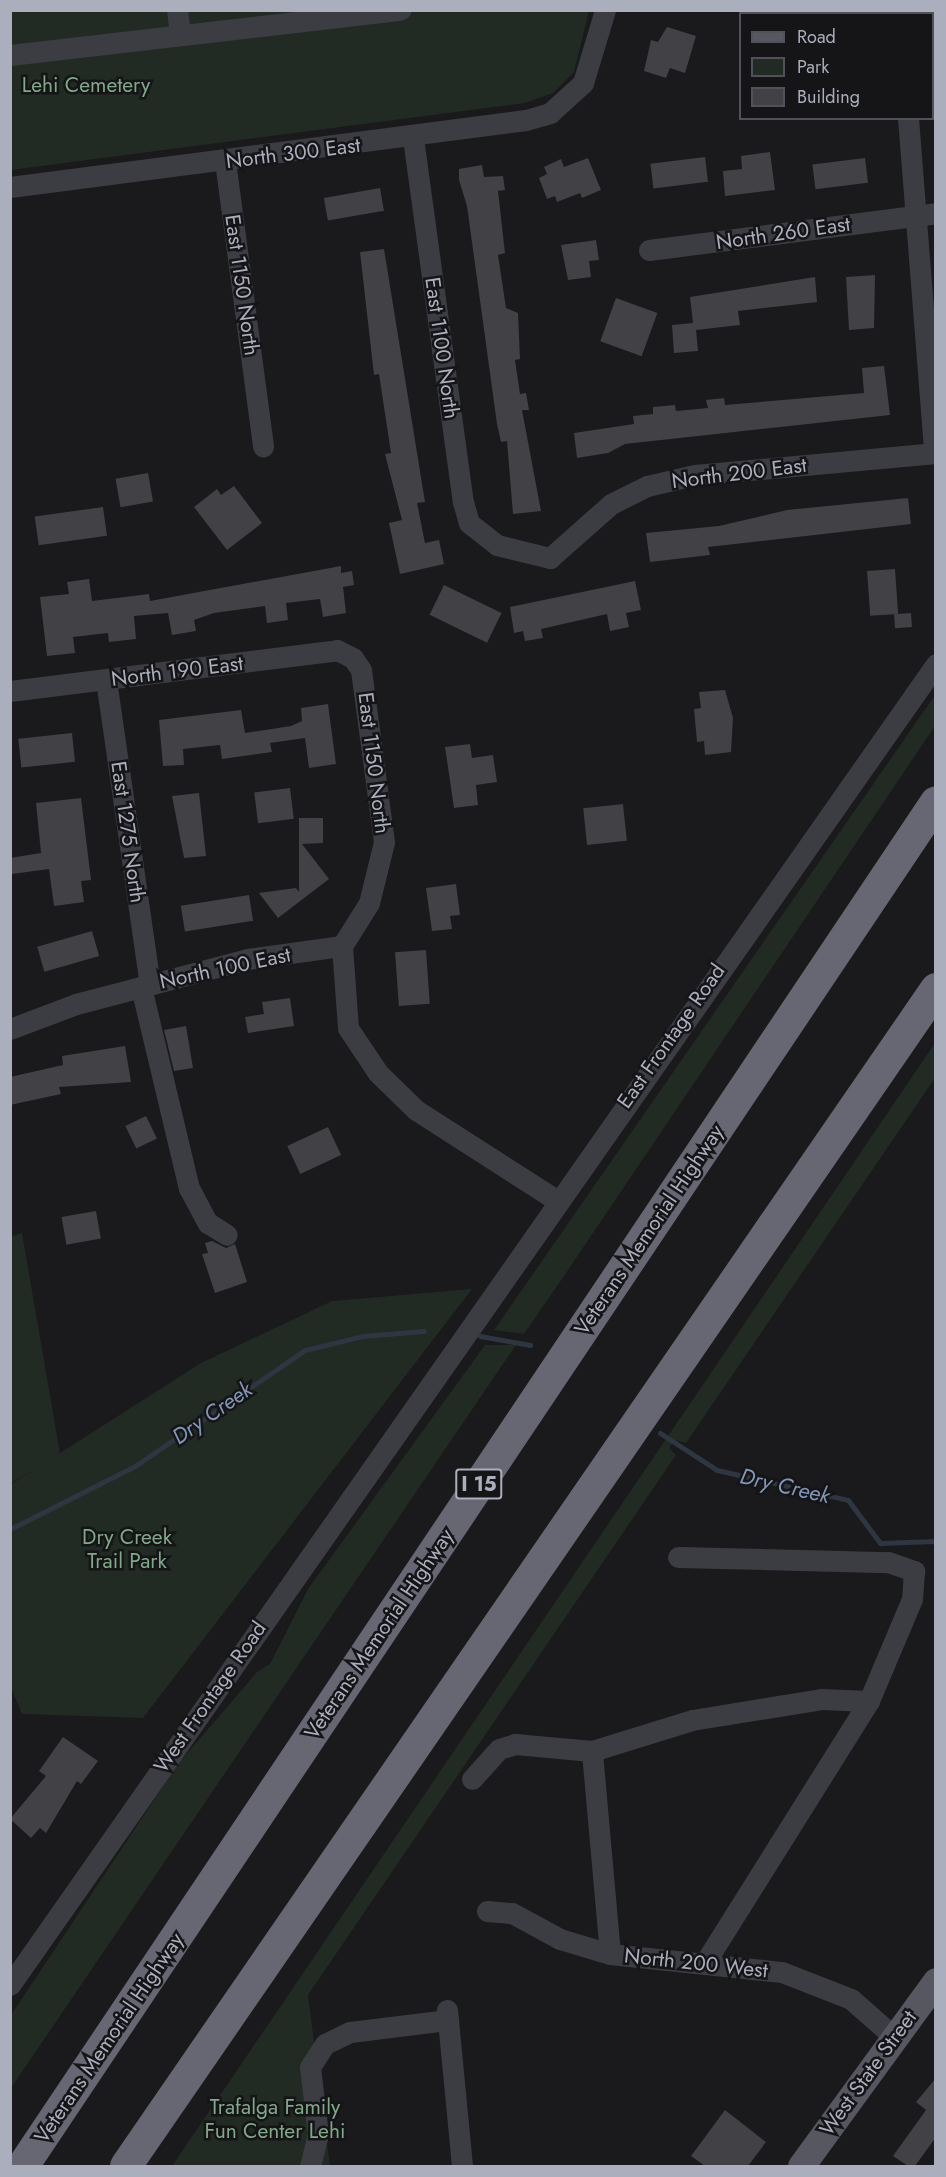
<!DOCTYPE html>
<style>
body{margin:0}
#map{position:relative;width:946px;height:2177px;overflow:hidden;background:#1a191c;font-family:Jost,sans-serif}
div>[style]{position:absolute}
.green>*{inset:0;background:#212a23}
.stream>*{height:5px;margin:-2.5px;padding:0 2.5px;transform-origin:2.5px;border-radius:2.5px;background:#2e3641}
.building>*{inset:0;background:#414146;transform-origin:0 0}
.minor>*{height:21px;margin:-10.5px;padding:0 10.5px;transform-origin:10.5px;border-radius:10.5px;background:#3c3c43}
.major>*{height:27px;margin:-13.5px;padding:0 13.5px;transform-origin:13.5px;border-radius:13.5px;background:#565760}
.highway>*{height:32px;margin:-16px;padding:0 16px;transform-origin:16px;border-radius:16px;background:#666772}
span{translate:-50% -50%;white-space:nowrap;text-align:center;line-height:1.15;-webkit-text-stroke:5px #151417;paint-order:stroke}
.shield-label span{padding:2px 4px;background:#151417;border:2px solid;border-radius:4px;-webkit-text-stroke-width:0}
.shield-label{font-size:20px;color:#abaebc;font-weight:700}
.park-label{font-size:21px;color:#81a889}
.street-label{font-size:21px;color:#abaebc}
.water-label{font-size:22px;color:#8197b8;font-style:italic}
.frame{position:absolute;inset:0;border:12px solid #abaebc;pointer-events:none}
.legend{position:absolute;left:739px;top:12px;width:195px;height:108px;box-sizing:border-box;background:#151417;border:2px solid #515259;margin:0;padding:8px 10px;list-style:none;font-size:18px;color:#abaebc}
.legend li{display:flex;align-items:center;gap:12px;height:30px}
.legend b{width:30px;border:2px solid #515259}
</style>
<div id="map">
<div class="green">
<i style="clip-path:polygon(10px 11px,589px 11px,574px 72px,553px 93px,525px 103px,11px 170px)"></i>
<i style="clip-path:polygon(935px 695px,935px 726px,564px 1276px,524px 1334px,494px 1330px)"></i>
<i style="clip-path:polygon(935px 1043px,935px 1078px,686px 1443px,675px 1440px,669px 1448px,676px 1455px,308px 1995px,330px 2166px,172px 2166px)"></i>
<i style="clip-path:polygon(22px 1233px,60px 1453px,201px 1363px,332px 1301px,472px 1289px,143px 1718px,22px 1714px,11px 1688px,11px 1484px,36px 1469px,11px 1483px,10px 1237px)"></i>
<i style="clip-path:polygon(485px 1345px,516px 1345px,11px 2088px,11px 2015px,178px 1764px,257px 1672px,270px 1664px,308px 1589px)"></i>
</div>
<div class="stream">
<i style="left:480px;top:1336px;width:51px;rotate:10.2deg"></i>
<i style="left:660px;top:1433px;width:68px;rotate:33deg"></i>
<i style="left:717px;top:1470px;width:134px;rotate:12.9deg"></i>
<i style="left:848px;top:1500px;width:54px;rotate:53.3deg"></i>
<i style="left:880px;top:1543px;width:56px;rotate:-2deg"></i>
<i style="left:10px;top:1529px;width:140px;rotate:-26.7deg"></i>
<i style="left:135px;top:1466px;width:206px;rotate:-34.3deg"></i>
<i style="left:305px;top:1350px;width:60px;rotate:-13.6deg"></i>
<i style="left:363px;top:1336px;width:61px;rotate:-4.7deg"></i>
</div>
<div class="building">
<i style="clip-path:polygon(667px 27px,696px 36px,685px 73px,670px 68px,666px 78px,644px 71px,651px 40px,658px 42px)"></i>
<i style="clip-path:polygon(770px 152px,775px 190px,725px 196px,723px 171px,742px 169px,741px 156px)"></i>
<i style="left:705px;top:157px;width:25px;height:55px;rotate:83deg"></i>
<i style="clip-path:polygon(588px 158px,601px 190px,582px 198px,580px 193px,557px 202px,555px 196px,547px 199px,539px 178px,547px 174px,544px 167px,561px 159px,564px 167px)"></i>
<i style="left:865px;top:158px;width:25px;height:53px;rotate:83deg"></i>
<i style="clip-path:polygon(482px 165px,484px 177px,503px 176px,505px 190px,498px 191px,505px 253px,498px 255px,506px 308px,518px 313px,520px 359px,515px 360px,520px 394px,526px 393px,529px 410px,522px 410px,541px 511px,513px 514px,507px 441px,501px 442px,497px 424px,467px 206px,459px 180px,459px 169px)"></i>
<i style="left:380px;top:188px;width:23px;height:57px;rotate:80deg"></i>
<i style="clip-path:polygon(596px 240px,599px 260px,589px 261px,591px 277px,568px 280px,561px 245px)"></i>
<i style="clip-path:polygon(384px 249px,425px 502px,417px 503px,425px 543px,439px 540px,444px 564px,400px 574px,389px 523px,402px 520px,385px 454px,391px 453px,379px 374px,374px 375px,360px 252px)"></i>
<i style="clip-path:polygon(875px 275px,874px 328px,849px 330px,846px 277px)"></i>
<i style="clip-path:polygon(815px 277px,817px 302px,738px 311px,740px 325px,696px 330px,698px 351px,674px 353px,672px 325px,693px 323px,690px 297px)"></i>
<i style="left:616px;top:298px;width:44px;height:46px;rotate:20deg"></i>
<i style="clip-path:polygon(884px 366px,890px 415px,625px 444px,608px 453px,577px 458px,574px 433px,634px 424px,633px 416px,653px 414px,653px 407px,675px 405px,676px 411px,708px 408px,706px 400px,724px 398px,725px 405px,864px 393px,862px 368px)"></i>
<i style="left:148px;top:473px;width:29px;height:33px;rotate:80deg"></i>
<i style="clip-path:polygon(234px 486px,262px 523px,227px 550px,194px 507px,217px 489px,221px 495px)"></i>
<i style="clip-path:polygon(908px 498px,911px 524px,708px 547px,710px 555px,650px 562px,646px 533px,719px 526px,787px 510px)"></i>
<i style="left:103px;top:507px;width:29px;height:69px;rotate:82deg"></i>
<i style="clip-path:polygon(341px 566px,341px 573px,352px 571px,354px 585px,343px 587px,346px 613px,323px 617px,320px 599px,286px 603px,288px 620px,267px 623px,265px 606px,214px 613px,194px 620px,196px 631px,172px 635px,168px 613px,134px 616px,136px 639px,109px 642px,108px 633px,73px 637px,75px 653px,47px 656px,40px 597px,69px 594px,67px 582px,89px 579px,92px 601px,149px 594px,150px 601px)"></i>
<i style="left:895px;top:569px;width:45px;height:28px;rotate:86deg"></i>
<i style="clip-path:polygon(635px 581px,641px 610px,626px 613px,629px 627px,610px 631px,607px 614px,541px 629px,543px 638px,525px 641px,523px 631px,514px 633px,510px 607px)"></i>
<i style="left:444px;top:585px;width:64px;height:33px;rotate:26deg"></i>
<i style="left:911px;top:613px;width:14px;height:17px;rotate:86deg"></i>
<i style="clip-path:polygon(725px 690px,733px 718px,731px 752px,705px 755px,704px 741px,697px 742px,694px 709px,701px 708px,699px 692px)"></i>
<i style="clip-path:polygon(328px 704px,336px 764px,309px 768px,305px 738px,270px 743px,272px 752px,222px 759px,220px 745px,183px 749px,184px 765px,163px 766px,159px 720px,241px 710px,245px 733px,291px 726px,302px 721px,301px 708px)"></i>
<i style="left:72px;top:733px;width:29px;height:54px;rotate:84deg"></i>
<i style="clip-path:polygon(470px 744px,472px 758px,493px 755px,497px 782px,476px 785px,478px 805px,454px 808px,445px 747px)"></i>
<i style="left:290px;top:788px;width:31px;height:36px;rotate:83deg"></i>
<i style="clip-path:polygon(199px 793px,206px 856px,184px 858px,172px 796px)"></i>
<i style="clip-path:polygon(81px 798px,91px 880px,81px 881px,84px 902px,54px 906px,49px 869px,12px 874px,10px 858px,41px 853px,36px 803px)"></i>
<i style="left:623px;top:804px;width:37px;height:40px;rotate:84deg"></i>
<i style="clip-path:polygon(299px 818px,323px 818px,323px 843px,302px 844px,329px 879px,278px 918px,259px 893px,296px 888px,299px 892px)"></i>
<i style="clip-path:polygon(456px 884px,460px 915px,450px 916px,452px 929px,432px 931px,426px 888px)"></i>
<i style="left:249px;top:895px;width:26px;height:69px;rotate:81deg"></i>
<i style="left:92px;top:931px;width:26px;height:57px;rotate:74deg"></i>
<i style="left:426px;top:950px;width:54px;height:31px;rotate:86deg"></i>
<i style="clip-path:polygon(290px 998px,294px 1026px,248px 1033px,245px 1017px,264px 1014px,262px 1002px)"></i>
<i style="clip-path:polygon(186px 1026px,193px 1068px,174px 1071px,164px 1030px)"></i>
<i style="clip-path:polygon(125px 1046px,131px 1082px,59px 1087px,61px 1094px,10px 1105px,10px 1077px,63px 1065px,62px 1056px)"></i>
<i style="left:146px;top:1116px;width:25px;height:23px;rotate:64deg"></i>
<i style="left:328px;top:1127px;width:31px;height:45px;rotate:65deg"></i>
<i style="left:96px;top:1211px;width:28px;height:35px;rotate:80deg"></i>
<i style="clip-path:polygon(212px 1241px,226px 1248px,235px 1244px,247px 1282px,215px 1293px,202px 1254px,208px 1253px,205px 1243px)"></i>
<i style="clip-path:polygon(63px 1737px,98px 1761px,81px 1784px,77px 1781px,46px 1833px,40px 1828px,31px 1838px,10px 1819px,46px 1776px,39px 1771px)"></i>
<i style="clip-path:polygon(936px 2078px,936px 2137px,915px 2166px,908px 2166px,893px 2156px,926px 2110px,916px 2102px)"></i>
<i style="clip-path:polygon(725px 2110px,766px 2142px,748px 2166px,705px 2166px,691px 2156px)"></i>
</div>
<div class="minor">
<i style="left:177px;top:10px;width:25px;rotate:83deg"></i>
<i style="left:899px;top:10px;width:4px;rotate:76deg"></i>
<i style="left:10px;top:55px;width:393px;rotate:-6.6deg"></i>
<i style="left:908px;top:118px;width:335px;rotate:85.5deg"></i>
<i style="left:413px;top:138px;width:367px;rotate:82.2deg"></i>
<i style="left:463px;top:502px;width:22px;rotate:74deg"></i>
<i style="left:469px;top:523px;width:36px;rotate:38deg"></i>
<i style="left:497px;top:545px;width:55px;rotate:13.8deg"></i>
<i style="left:550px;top:558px;width:81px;rotate:-41.5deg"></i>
<i style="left:611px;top:504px;width:40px;rotate:-26.6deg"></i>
<i style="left:647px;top:486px;width:49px;rotate:-12.9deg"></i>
<i style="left:695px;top:475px;width:242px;rotate:-5.2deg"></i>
<i style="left:225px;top:161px;width:288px;rotate:82.4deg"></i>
<i style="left:10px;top:187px;width:520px;rotate:-7.4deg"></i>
<i style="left:526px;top:120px;width:25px;rotate:-16deg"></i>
<i style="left:550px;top:113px;width:45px;rotate:-42.3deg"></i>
<i style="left:583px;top:83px;width:76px;rotate:-73.2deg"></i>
<i style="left:649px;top:250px;width:289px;rotate:-7.3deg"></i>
<i style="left:106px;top:680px;width:308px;rotate:81.8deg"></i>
<i style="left:10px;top:691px;width:330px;rotate:-7.1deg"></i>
<i style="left:337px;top:650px;width:18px;rotate:27deg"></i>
<i style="left:353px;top:658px;width:14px;rotate:56deg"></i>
<i style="left:361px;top:670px;width:174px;rotate:82.4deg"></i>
<i style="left:384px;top:842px;width:63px;rotate:103.8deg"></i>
<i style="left:369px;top:903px;width:51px;rotate:122.1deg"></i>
<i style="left:342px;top:946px;width:82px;rotate:85.8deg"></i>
<i style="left:348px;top:1028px;width:54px;rotate:56.3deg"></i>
<i style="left:378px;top:1073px;width:53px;rotate:44.2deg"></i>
<i style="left:416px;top:1110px;width:166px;rotate:32.7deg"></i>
<i style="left:141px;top:987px;width:207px;rotate:76.6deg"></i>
<i style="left:189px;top:1188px;width:40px;rotate:62deg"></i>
<i style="left:208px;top:1223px;width:22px;rotate:32deg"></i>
<i style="left:10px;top:1029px;width:71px;rotate:-20.7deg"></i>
<i style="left:76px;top:1004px;width:177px;rotate:-14.7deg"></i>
<i style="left:247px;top:959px;width:96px;rotate:-7.8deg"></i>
<i style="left:678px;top:1557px;width:210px;rotate:1.4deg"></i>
<i style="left:888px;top:1562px;width:28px;rotate:19deg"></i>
<i style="left:914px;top:1571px;width:28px;rotate:94deg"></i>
<i style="left:912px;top:1599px;width:111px;rotate:112.9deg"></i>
<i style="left:869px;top:1701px;width:308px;rotate:122.1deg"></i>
<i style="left:472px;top:1779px;width:40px;rotate:-48deg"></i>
<i style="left:499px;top:1749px;width:17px;rotate:-17deg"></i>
<i style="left:515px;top:1744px;width:77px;rotate:5.2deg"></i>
<i style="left:487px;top:1911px;width:25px;rotate:5deg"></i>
<i style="left:512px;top:1913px;width:55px;rotate:28.4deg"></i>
<i style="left:560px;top:1939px;width:52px;rotate:16.7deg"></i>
<i style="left:610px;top:1954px;width:173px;rotate:6deg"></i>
<i style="left:782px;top:1972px;width:74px;rotate:21.4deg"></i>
<i style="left:851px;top:1999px;width:56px;rotate:41.4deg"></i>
<i style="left:610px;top:1954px;width:204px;rotate:-95.1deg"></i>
<i style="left:592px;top:1751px;width:105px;rotate:-17.2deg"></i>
<i style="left:692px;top:1720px;width:131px;rotate:-9.2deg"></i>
<i style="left:821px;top:1699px;width:48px;rotate:2.4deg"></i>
<i style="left:10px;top:1985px;width:1613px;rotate:-54.97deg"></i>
<i style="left:447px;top:2010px;width:157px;rotate:84.5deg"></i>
<i style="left:310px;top:2166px;width:32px;rotate:-76deg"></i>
<i style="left:318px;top:2135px;width:68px;rotate:-96.7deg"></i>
<i style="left:310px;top:2067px;width:27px;rotate:-57deg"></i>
<i style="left:325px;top:2044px;width:28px;rotate:-26deg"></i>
<i style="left:350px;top:2032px;width:99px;rotate:-7deg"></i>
</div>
<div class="major">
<i style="left:801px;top:2166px;width:229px;rotate:-53.9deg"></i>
</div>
<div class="highway">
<i style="left:23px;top:2166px;width:1641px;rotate:-56.2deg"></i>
<i style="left:126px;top:2166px;width:1429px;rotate:-55.46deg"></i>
</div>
<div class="shield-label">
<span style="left:479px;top:1484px">I 15</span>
</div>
<div class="park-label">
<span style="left:86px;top:85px">Lehi Cemetery</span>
<span style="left:127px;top:1549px">Dry Creek<br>Trail Park</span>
<span style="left:275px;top:2119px">Trafalga Family<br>Fun Center Lehi</span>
</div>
<div class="street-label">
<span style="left:293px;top:153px;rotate:-7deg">North 300 East</span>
<span style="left:783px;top:233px;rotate:-8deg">North 260 East</span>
<span style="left:242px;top:285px;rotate:82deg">East 1150 North</span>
<span style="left:442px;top:348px;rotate:82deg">East 1100 North</span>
<span style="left:739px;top:473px;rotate:-7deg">North 200 East</span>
<span style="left:177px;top:671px;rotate:-7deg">North 190 East</span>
<span style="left:374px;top:763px;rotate:83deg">East 1150 North</span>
<span style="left:128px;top:832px;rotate:82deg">East 1275 North</span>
<span style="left:225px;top:968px;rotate:-12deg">North 100 East</span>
<span style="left:671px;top:1036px;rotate:-55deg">East Frontage Road</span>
<span style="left:649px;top:1230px;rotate:-56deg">Veterans Memorial Highway</span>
<span style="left:379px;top:1634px;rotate:-56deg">Veterans Memorial Highway</span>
<span style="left:210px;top:1697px;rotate:-55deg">West Frontage Road</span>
<span style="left:696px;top:1963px;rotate:6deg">North 200 West</span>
<span style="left:109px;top:2038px;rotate:-56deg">Veterans Memorial Highway</span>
<span style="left:868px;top:2073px;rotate:-54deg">West State Street</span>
</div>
<div class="water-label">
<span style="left:212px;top:1413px;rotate:-35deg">Dry Creek</span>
<span style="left:785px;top:1486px;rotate:13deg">Dry Creek</span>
</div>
<div class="frame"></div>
<ul class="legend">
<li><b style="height:8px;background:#565760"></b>Road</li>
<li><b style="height:16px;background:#212a23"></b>Park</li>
<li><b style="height:16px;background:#414146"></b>Building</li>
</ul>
</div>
